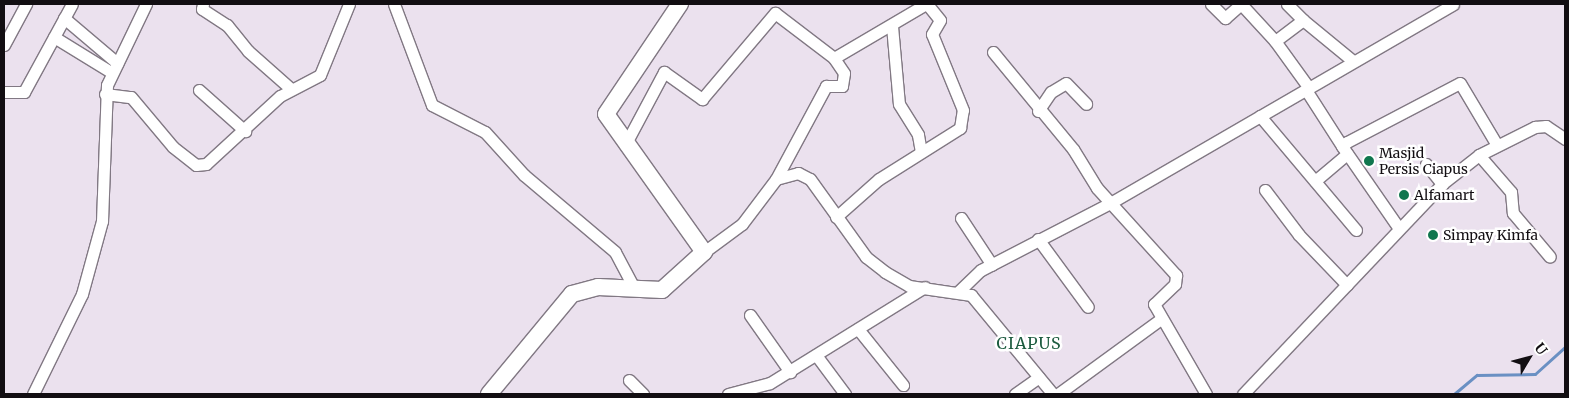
<!DOCTYPE html>
<style>
body{margin:0}
#map{position:relative;width:1569px;height:398px;overflow:hidden;background:#ebe1ee;font-family:Merriweather,serif}
div>[style]{position:absolute}
.stream>*{height:3px;margin:-1.5px;padding:0 1.5px;transform-origin:1.5px;border-radius:1.5px;background:#6a90c3}
.roads{filter:drop-shadow(1px 0 #817883) drop-shadow(-1px 0 #817883) drop-shadow(0 1px #817883) drop-shadow(0 -1px #817883)}
.street>*{height:11px;margin:-5.5px;padding:0 5.5px;transform-origin:5.5px;border-radius:5.5px;background:#fff}
.secondary>*{height:16px;margin:-8px;padding:0 8px;transform-origin:8px;border-radius:8px;background:#fff}
.dots>*{width:14px;height:14px;translate:-50% -50%;box-sizing:border-box;border:2px solid #fff;border-radius:50%}
span{translate:-50% -50%;white-space:nowrap;text-align:center;line-height:1.15;-webkit-text-stroke:5px #fff;paint-order:stroke}
.poi-label{font-size:14px;color:#120e12}
.left{translate:0 -50%;text-align:left}
.quarter-label{font-size:16px;color:#1c5b3f;letter-spacing:1px}
.frame{position:absolute;inset:0;border:5px solid #120e12;pointer-events:none}
.north{position:absolute;left:1504px;top:333px;width:50px;height:50px;-webkit-text-stroke:4px #fff;paint-order:stroke;rotate:53deg;font-size:14px;font-weight:700;line-height:20px;text-align:center;color:#120e12}
.north::after{content:'';display:block;margin:auto;width:18px;height:22px;background:#120e12;clip-path:polygon(50% 0,100% 100%,50% 72%,0 100%)}
</style>
<div id="map">
<div class="stream">
<i style="left:1454px;top:394px;width:30px;rotate:-40deg"></i>
<i style="left:1477px;top:375px;width:58px;rotate:-1deg"></i>
<i style="left:1535px;top:374px;width:40px;rotate:-42deg"></i>
</div>
<div class="roads">
<div class="street">
<i style="left:203px;top:4px;width:5px;rotate:101deg"></i>
<i style="left:202px;top:9px;width:30px;rotate:33deg"></i>
<i style="left:227px;top:25px;width:33px;rotate:51deg"></i>
<i style="left:248px;top:51px;width:56px;rotate:41.4deg"></i>
<i style="left:394px;top:4px;width:108px;rotate:69.4deg"></i>
<i style="left:432px;top:105px;width:59px;rotate:27deg"></i>
<i style="left:485px;top:132px;width:58px;rotate:47.8deg"></i>
<i style="left:524px;top:175px;width:119px;rotate:40.2deg"></i>
<i style="left:615px;top:252px;width:40px;rotate:62deg"></i>
<i style="left:1211px;top:4px;width:20px;rotate:45deg"></i>
<i style="left:1225px;top:18px;width:21px;rotate:-41deg"></i>
<i style="left:1241px;top:4px;width:50px;rotate:47.4deg"></i>
<i style="left:1287px;top:4px;width:23px;rotate:45deg"></i>
<i style="left:1303px;top:20px;width:35px;rotate:143deg"></i>
<i style="left:1275px;top:41px;width:58px;rotate:54.1deg"></i>
<i style="left:64px;top:18px;width:70px;rotate:40.3deg"></i>
<i style="left:1303px;top:20px;width:65px;rotate:39.4deg"></i>
<i style="left:892px;top:26px;width:78px;rotate:84.9deg"></i>
<i style="left:899px;top:104px;width:36px;rotate:58deg"></i>
<i style="left:918px;top:135px;width:17px;rotate:80deg"></i>
<i style="left:54px;top:37px;width:67px;rotate:31.6deg"></i>
<i style="left:4px;top:45px;width:47px;rotate:-61.8deg"></i>
<i style="left:993px;top:52px;width:126px;rotate:50.5deg"></i>
<i style="left:1073px;top:149px;width:46px;rotate:58.4deg"></i>
<i style="left:1097px;top:188px;width:118px;rotate:47.8deg"></i>
<i style="left:1176px;top:275px;width:9px;rotate:96deg"></i>
<i style="left:1175px;top:284px;width:29px;rotate:136deg"></i>
<i style="left:1154px;top:304px;width:104px;rotate:60deg"></i>
<i style="left:199px;top:90px;width:62px;rotate:41.7deg"></i>
<i style="left:1306px;top:90px;width:67px;rotate:57.3deg"></i>
<i style="left:4px;top:92px;width:20px"></i>
<i style="left:24px;top:92px;width:100px;rotate:-61.4deg"></i>
<i style="left:105px;top:94px;width:26px;rotate:7deg"></i>
<i style="left:131px;top:97px;width:65px;rotate:50deg"></i>
<i style="left:173px;top:147px;width:29px;rotate:38deg"></i>
<i style="left:196px;top:165px;width:10px;rotate:-6deg"></i>
<i style="left:206px;top:164px;width:100px;rotate:-42.6deg"></i>
<i style="left:280px;top:96px;width:45px;rotate:-27.7deg"></i>
<i style="left:320px;top:75px;width:77px;rotate:-67.8deg"></i>
<i style="left:1038px;top:111px;width:23px;rotate:-56deg"></i>
<i style="left:1051px;top:92px;width:17px;rotate:-31deg"></i>
<i style="left:1066px;top:83px;width:29px;rotate:46deg"></i>
<i style="left:1260px;top:116px;width:149px;rotate:49.9deg"></i>
<i style="left:625px;top:145px;width:83px;rotate:-61.9deg"></i>
<i style="left:664px;top:72px;width:47px;rotate:35.4deg"></i>
<i style="left:702px;top:99px;width:113px;rotate:-49.7deg"></i>
<i style="left:775px;top:13px;width:74px;rotate:37.3deg"></i>
<i style="left:834px;top:58px;width:107px;rotate:-30.4deg"></i>
<i style="left:1479px;top:155px;width:49px;rotate:49.1deg"></i>
<i style="left:1511px;top:192px;width:21px;rotate:85deg"></i>
<i style="left:1513px;top:213px;width:57px;rotate:49.9deg"></i>
<i style="left:1426px;top:164px;width:26px;rotate:51deg"></i>
<i style="left:776px;top:179px;width:106px;rotate:-61.7deg"></i>
<i style="left:826px;top:86px;width:16px"></i>
<i style="left:842px;top:86px;width:13px;rotate:-81deg"></i>
<i style="left:844px;top:73px;width:18px;rotate:-124deg"></i>
<i style="left:1315px;top:181px;width:42px;rotate:-40.2deg"></i>
<i style="left:1265px;top:190px;width:56px;rotate:52.9deg"></i>
<i style="left:1299px;top:235px;width:69px;rotate:46.2deg"></i>
<i style="left:836px;top:217px;width:57px;rotate:-41.5deg"></i>
<i style="left:879px;top:179px;width:96px;rotate:-32.2deg"></i>
<i style="left:960px;top:128px;width:18px;rotate:-81deg"></i>
<i style="left:963px;top:110px;width:82px;rotate:-112.2deg"></i>
<i style="left:932px;top:34px;width:16px;rotate:-60deg"></i>
<i style="left:940px;top:20px;width:21px;rotate:-129deg"></i>
<i style="left:961px;top:218px;width:56px;rotate:56.6deg"></i>
<i style="left:1398px;top:227px;width:98px;rotate:-124.7deg"></i>
<i style="left:1342px;top:146px;width:6px;rotate:-39deg"></i>
<i style="left:1347px;top:142px;width:127px;rotate:-27.6deg"></i>
<i style="left:1460px;top:83px;width:72px;rotate:59.2deg"></i>
<i style="left:1038px;top:239px;width:84px;rotate:53.7deg"></i>
<i style="left:704px;top:252px;width:47px;rotate:-36.4deg"></i>
<i style="left:742px;top:224px;width:56px;rotate:-52.9deg"></i>
<i style="left:776px;top:179px;width:23px;rotate:-15deg"></i>
<i style="left:798px;top:173px;width:13px;rotate:27deg"></i>
<i style="left:810px;top:179px;width:96px;rotate:54.3deg"></i>
<i style="left:866px;top:257px;width:24px;rotate:38deg"></i>
<i style="left:885px;top:272px;width:28px;rotate:30deg"></i>
<i style="left:909px;top:286px;width:63px;rotate:8.3deg"></i>
<i style="left:971px;top:295px;width:129px;rotate:50.4deg"></i>
<i style="left:959px;top:291px;width:30px;rotate:-44deg"></i>
<i style="left:981px;top:270px;width:148px;rotate:-27.4deg"></i>
<i style="left:1112px;top:202px;width:394px;rotate:-30.1deg"></i>
<i style="left:750px;top:315px;width:70px;rotate:54.9deg"></i>
<i style="left:858px;top:329px;width:72px;rotate:51.2deg"></i>
<i style="left:816px;top:355px;width:49px;rotate:53.4deg"></i>
<i style="left:629px;top:380px;width:20px;rotate:45deg"></i>
<i style="left:33px;top:394px;width:111px;rotate:-63.9deg"></i>
<i style="left:82px;top:294px;width:76px;rotate:-74.7deg"></i>
<i style="left:102px;top:221px;width:136px;rotate:-87.9deg"></i>
<i style="left:107px;top:85px;width:90px;rotate:-64.3deg"></i>
<i style="left:728px;top:394px;width:43px;rotate:-14.7deg"></i>
<i style="left:770px;top:383px;width:182px;rotate:-31.8deg"></i>
<i style="left:1015px;top:394px;width:29px;rotate:-35deg"></i>
<i style="left:1058px;top:394px;width:127px;rotate:-36.1deg"></i>
<i style="left:1243px;top:394px;width:289px;rotate:-46.5deg"></i>
<i style="left:1442px;top:184px;width:47px;rotate:-38.1deg"></i>
<i style="left:1479px;top:155px;width:63px;rotate:-26.6deg"></i>
<i style="left:1535px;top:127px;width:11px;rotate:-5deg"></i>
<i style="left:1546px;top:126px;width:23px;rotate:34deg"></i>
</div>
<div class="secondary">
<i style="left:489px;top:394px;width:130px;rotate:-50.3deg"></i>
<i style="left:572px;top:294px;width:27px;rotate:-15deg"></i>
<i style="left:598px;top:287px;width:64px;rotate:2.7deg"></i>
<i style="left:662px;top:290px;width:57px;rotate:-42.1deg"></i>
<i style="left:704px;top:252px;width:169px;rotate:-125.4deg"></i>
<i style="left:606px;top:114px;width:133px;rotate:-56.1deg"></i>
</div>
</div>
<div class="dots">
<i style="left:1369px;top:161px;background:#10764e"></i>
<i style="left:1404px;top:195px;background:#10764e"></i>
<i style="left:1433px;top:235px;background:#10764e"></i>
</div>
<div class="poi-label">
<span class="left" style="left:1379px;top:161px">Masjid<br>Persis Ciapus</span>
<span class="left" style="left:1414px;top:195px">Alfamart</span>
<span class="left" style="left:1443px;top:235px">Simpay Kimfa</span>
</div>
<div class="quarter-label">
<span style="left:1029px;top:343px">CIAPUS</span>
</div>
<div class="frame"></div>
<div class="north">U</div>
</div>
